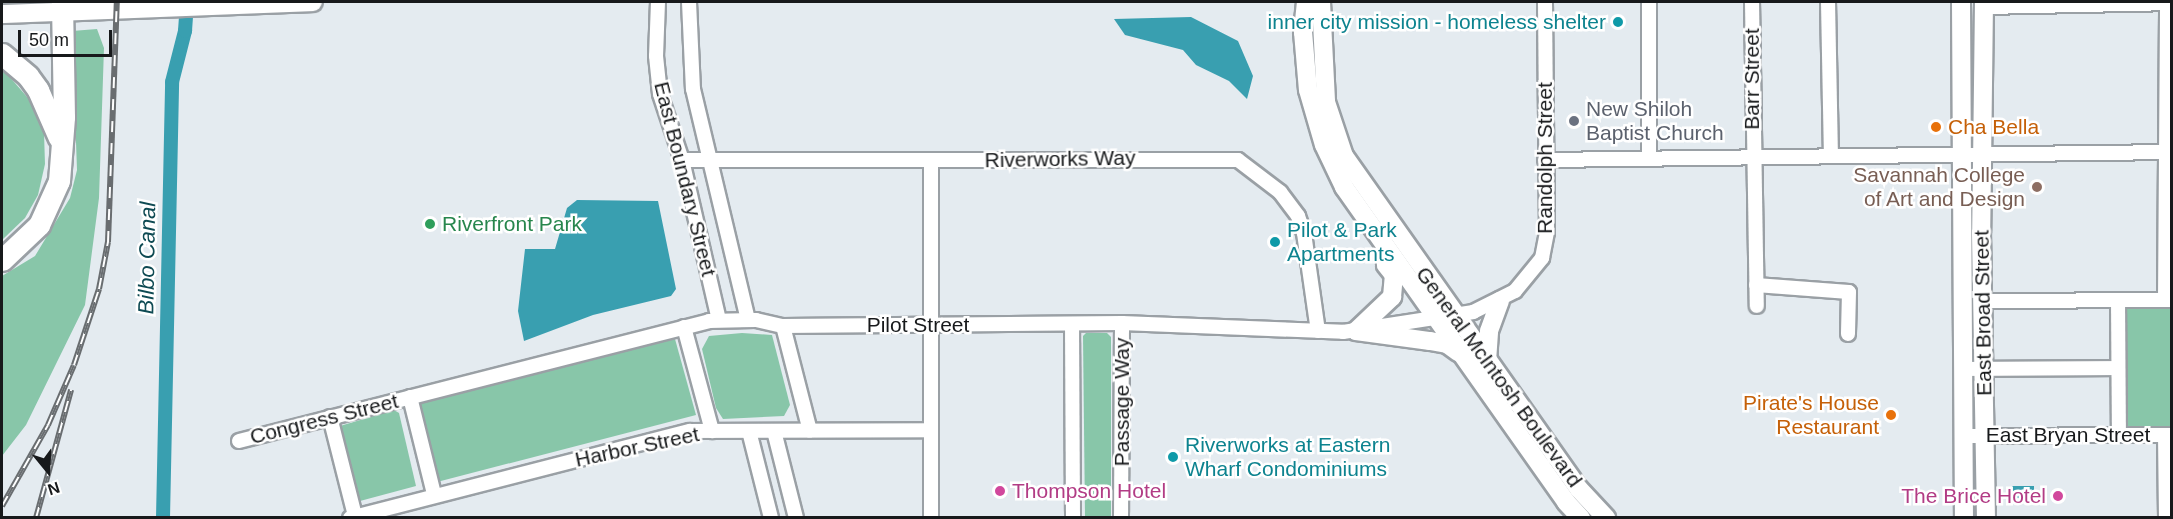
<!DOCTYPE html>
<style>
body{margin:0}
#map{position:relative;width:2173px;height:519px;overflow:hidden;background:#e4ebf0;font-family:Arial,sans-serif}
div>[style]{position:absolute}
.green>*{inset:0;background:#88c6a9;transform-origin:0 0}
.water>*{inset:0;background:#399fb0;transform-origin:0 0}
.canal>*{height:14px;margin:-7px;padding:0 7px;transform-origin:7px;border-radius:7px;background:#399fb0}
.roads{filter:drop-shadow(2px 0 #9aa0a5) drop-shadow(-2px 0 #9aa0a5) drop-shadow(0 2px #9aa0a5) drop-shadow(0 -2px #9aa0a5)}
.minor>*{height:14px;margin:-7px;padding:0 7px;transform-origin:7px;border-radius:7px;background:#fff}
.major>*{height:18px;margin:-9px;padding:0 9px;transform-origin:9px;border-radius:9px;background:#fff}
.highway>*{height:21px;margin:-10.5px;padding:0 10.5px;transform-origin:10.5px;border-radius:10.5px;background:#fff}
.rail>*{height:6px;margin-top:-3px;transform-origin:0;background:repeating-linear-gradient(90deg,#fff 0 11px,#696d70 0 22px);box-sizing:border-box;border-block:2px solid #696d70}
.dots>*{width:16px;height:16px;translate:-50% -50%;box-sizing:border-box;border:3px solid #fff;border-radius:50%}
span{translate:-50% -50%;white-space:nowrap;text-align:center;line-height:1.15;-webkit-text-stroke:5px #fff;paint-order:stroke}
.culture-label{font-size:21px;color:#0d838f}
.right{translate:-100% -50%;text-align:right}
.left{translate:0 -50%;text-align:left}
.street-label{font-size:21px;color:#17191b}
.worship-label{font-size:21px;color:#5b616d}
.food-label{font-size:21px;color:#c56008}
.education-label{font-size:21px;color:#785e54}
.leisure-label{font-size:21px;color:#27864d}
.hotel-label{font-size:21px;color:#b23c85}
.water-label{font-size:22px;color:#0e4a53;font-style:italic}
.frame{position:absolute;inset:0;border:3px solid #17191b;pointer-events:none}
.north{position:absolute;left:18px;top:441px;width:60px;height:60px;-webkit-text-stroke:4px #fff;paint-order:stroke;rotate:162deg;font-size:16px;font-weight:700;line-height:24px;text-align:center;color:#17191b}
.north::after{content:'';display:block;margin:auto;width:21px;height:27px;background:#17191b;clip-path:polygon(50% 0,100% 100%,50% 72%,0 100%)}
.scale{position:absolute;left:18px;top:30px;width:94px;height:27px;box-sizing:border-box;border:3px solid #17191b;border-top:0;padding-left:8px;font-size:18px;line-height:21px;white-space:nowrap;color:#17191b;-webkit-text-stroke:4px #fff;paint-order:stroke}
</style>
<div id="map">
<div class="green">
<i style="clip-path:polygon(97px 29px,104px 48px,99px 198px,85px 305px,26px 425px,2px 456px,2px 276px,35px 256px,70px 198px,77px 170px,72px 31px)"></i>
<i style="clip-path:polygon(2px 68px,34px 105px,44px 133px,45px 164px,38px 195px,25px 218px,2px 240px)"></i>
<i style="left:2123px;top:305px;width:48px;height:122px"></i>
<i style="clip-path:polygon(742px 333px,772px 335px,790px 405px,784px 416px,723px 419px,716px 408px,702px 349px,709px 336px)"></i>
<i style="clip-path:polygon(1086px 333px,1107px 333px,1111px 337px,1111px 517px,1085px 517px,1083px 336px)"></i>
<i style="clip-path:polygon(675px 339px,696px 415px,437px 482px,419px 413px,420px 403px)"></i>
<i style="clip-path:polygon(394px 410px,399px 413px,416px 486px,360px 501px,340px 426px)"></i>
</div>
<div class="water">
<i style="clip-path:polygon(1191px 17px,1238px 41px,1253px 76px,1247px 99px,1229px 81px,1196px 65px,1183px 50px,1125px 35px,1114px 19px)"></i>
<i style="clip-path:polygon(577px 200px,658px 201px,676px 289px,671px 296px,593px 315px,524px 341px,518px 311px,525px 249px,555px 249px,567px 208px)"></i>
<i style="left:2012px;top:486px;width:22px;height:12px"></i>
</div>
<div class="canal">
<i style="left:163px;top:518px;width:436px;rotate:-88.8deg"></i>
<i style="left:172px;top:82px;width:53px;rotate:-75.7deg"></i>
<i style="left:185px;top:31px;width:29px;rotate:-86deg"></i>
</div>
<div class="roads">
<div class="minor">
<i style="left:658px;top:2px;width:54px;rotate:92.1deg"></i>
<i style="left:656px;top:56px;width:38px;rotate:84deg"></i>
<i style="left:660px;top:94px;width:70px;rotate:71.6deg"></i>
<i style="left:682px;top:160px;width:164px;rotate:77deg"></i>
<i style="left:689px;top:2px;width:87px;rotate:87.4deg"></i>
<i style="left:693px;top:89px;width:237px;rotate:76.6deg"></i>
<i style="left:1649px;top:2px;width:157px;rotate:90deg"></i>
<i style="left:1752px;top:2px;width:304px;rotate:89.1deg"></i>
<i style="left:1828px;top:2px;width:154px;rotate:88.9deg"></i>
<i style="left:1984px;top:7px;width:188px;rotate:-1.2deg"></i>
<i style="left:682px;top:160px;width:556px"></i>
<i style="left:1238px;top:160px;width:53px;rotate:37.3deg"></i>
<i style="left:1280px;top:192px;width:30px;rotate:53deg"></i>
<i style="left:1298px;top:216px;width:18px;rotate:71deg"></i>
<i style="left:1304px;top:233px;width:99px;rotate:81.9deg"></i>
<i style="left:1545px;top:160px;width:627px;rotate:-0.73deg"></i>
<i style="left:1756px;top:285px;width:93px;rotate:4.3deg"></i>
<i style="left:1849px;top:292px;width:42px;rotate:91.4deg"></i>
<i style="left:2118px;top:300px;width:135px;rotate:89.6deg"></i>
<i style="left:2165px;top:300px;width:297px;rotate:-89.6deg"></i>
<i style="left:1982px;top:301px;width:190px;rotate:-0.3deg"></i>
<i style="left:1072px;top:324px;width:194px;rotate:89.7deg"></i>
<i style="left:783px;top:326px;width:108px;rotate:75.6deg"></i>
<i style="left:684px;top:327px;width:108px;rotate:74.9deg"></i>
<i style="left:1964px;top:369px;width:154px;rotate:-0.4deg"></i>
<i style="left:410px;top:397px;width:100px;rotate:76.1deg"></i>
<i style="left:330px;top:417px;width:102px;rotate:75.8deg"></i>
<i style="left:749px;top:431px;width:90px;rotate:75.8deg"></i>
<i style="left:774px;top:431px;width:90px;rotate:75.8deg"></i>
<i style="left:2165px;top:435px;width:83px;rotate:89.3deg"></i>
<i style="left:1965px;top:436px;width:207px;rotate:-0.3deg"></i>
<i style="left:239px;top:441px;width:485px;rotate:-14.3deg"></i>
<i style="left:709px;top:321px;width:47px;rotate:-1.2deg"></i>
<i style="left:756px;top:320px;width:28px;rotate:13deg"></i>
<i style="left:783px;top:326px;width:339px;rotate:-0.5deg"></i>
<i style="left:1122px;top:323px;width:221px;rotate:2.3deg"></i>
<i style="left:1343px;top:332px;width:132px;rotate:-8.7deg"></i>
<i style="left:1473px;top:312px;width:47px;rotate:-26.6deg"></i>
<i style="left:1515px;top:291px;width:43px;rotate:-50.7deg"></i>
<i style="left:1542px;top:258px;width:26px;rotate:-79deg"></i>
<i style="left:1547px;top:232px;width:230px;rotate:-90.5deg"></i>
<i style="left:350px;top:518px;width:351px;rotate:-14.4deg"></i>
<i style="left:690px;top:431px;width:241px;rotate:-0.2deg"></i>
<i style="left:931px;top:518px;width:358px;rotate:-90deg"></i>
<i style="left:1121px;top:518px;width:195px;rotate:-89.7deg"></i>
</div>
<div class="major">
<i style="left:1306px;top:2px;width:30px;rotate:96deg"></i>
<i style="left:1303px;top:32px;width:58px;rotate:85.1deg"></i>
<i style="left:1308px;top:90px;width:57px;rotate:73.8deg"></i>
<i style="left:1324px;top:145px;width:47px;rotate:64.5deg"></i>
<i style="left:1344px;top:187px;width:385px;rotate:54.8deg"></i>
<i style="left:1566px;top:502px;width:22px;rotate:47deg"></i>
<i style="left:1321px;top:2px;width:100px;rotate:87.1deg"></i>
<i style="left:1326px;top:102px;width:57px;rotate:71.6deg"></i>
<i style="left:1344px;top:156px;width:408px;rotate:54.8deg"></i>
<i style="left:1579px;top:489px;width:40px;rotate:47deg"></i>
<i style="left:1961px;top:2px;width:516px;rotate:89.67deg"></i>
<i style="left:1984px;top:2px;width:231px;rotate:90.7deg"></i>
<i style="left:1981px;top:233px;width:285px;rotate:89deg"></i>
<i style="left:2px;top:14px;width:311px;rotate:-2.2deg"></i>
<i style="left:1356px;top:331px;width:50px;rotate:-43.4deg"></i>
<i style="left:1392px;top:297px;width:22px;rotate:-85deg"></i>
<i style="left:1394px;top:275px;width:13px;rotate:-129deg"></i>
<i style="left:1356px;top:331px;width:75px;rotate:7.7deg"></i>
<i style="left:1430px;top:341px;width:17px;rotate:10deg"></i>
<i style="left:1447px;top:344px;width:14px;rotate:36deg"></i>
<i style="left:1487px;top:361px;width:30px;rotate:-86deg"></i>
<i style="left:1489px;top:331px;width:32px;rotate:-70deg"></i>
</div>
<div class="highway">
<i style="left:2px;top:54px;width:34px;rotate:40deg"></i>
<i style="left:28px;top:76px;width:17px;rotate:54deg"></i>
<i style="left:38px;top:90px;width:52px;rotate:66.4deg"></i>
<i style="left:2px;top:260px;width:51px;rotate:-43.4deg"></i>
<i style="left:39px;top:225px;width:48px;rotate:-65.6deg"></i>
<i style="left:59px;top:181px;width:64px;rotate:-85.5deg"></i>
<i style="left:64px;top:117px;width:115px;rotate:-91deg"></i>
</div>
</div>
<div class="rail">
<i style="left:2px;top:506px;width:93px;rotate:-60.4deg"></i>
<i style="left:48px;top:425px;width:65px;rotate:-66.6deg"></i>
<i style="left:74px;top:365px;width:80px;rotate:-71.8deg"></i>
<i style="left:99px;top:289px;width:48px;rotate:-79.2deg"></i>
<i style="left:108px;top:242px;width:240px;rotate:-87.9deg"></i>
<i style="left:36px;top:518px;width:133px;rotate:-74.7deg"></i>
</div>
<div class="dots">
<i style="left:1618px;top:22px;background:#0f9aa8"></i>
<i style="left:1574px;top:121px;background:#6b7280"></i>
<i style="left:1936px;top:127px;background:#e8710a"></i>
<i style="left:2037px;top:187px;background:#8d6e63"></i>
<i style="left:430px;top:224px;background:#2e9e5b"></i>
<i style="left:1275px;top:242px;background:#0f9aa8"></i>
<i style="left:1891px;top:415px;background:#e8710a"></i>
<i style="left:1173px;top:457px;background:#0f9aa8"></i>
<i style="left:1000px;top:491px;background:#d1479c"></i>
<i style="left:2058px;top:496px;background:#d1479c"></i>
</div>
<div class="culture-label">
<span class="right" style="left:1606px;top:22px">inner city mission - homeless shelter</span>
<span class="left" style="left:1287px;top:242px">Pilot &amp; Park<br>Apartments</span>
<span class="left" style="left:1185px;top:457px">Riverworks at Eastern<br>Wharf Condominiums</span>
</div>
<div class="street-label">
<span style="left:1752px;top:79px;rotate:-90deg">Barr Street</span>
<span style="left:1545px;top:158px;rotate:-90deg">Randolph Street</span>
<span style="left:1060px;top:159px;rotate:-1deg">Riverworks Way</span>
<span style="left:685px;top:179px;rotate:76deg">East Boundary Street</span>
<span style="left:1983px;top:313px;rotate:-91deg">East Broad Street</span>
<span style="left:918px;top:325px">Pilot Street</span>
<span style="left:1499px;top:377px;rotate:54deg">General McIntosh Boulevard</span>
<span style="left:1122px;top:402px;rotate:-90deg">Passage Way</span>
<span style="left:324px;top:419px;rotate:-14deg">Congress Street</span>
<span style="left:2068px;top:435px">East Bryan Street</span>
<span style="left:637px;top:447px;rotate:-12deg">Harbor Street</span>
</div>
<div class="worship-label">
<span class="left" style="left:1586px;top:121px">New Shiloh<br>Baptist Church</span>
</div>
<div class="food-label">
<span class="left" style="left:1948px;top:127px">Cha Bella</span>
<span class="right" style="left:1879px;top:415px">Pirate's House<br>Restaurant</span>
</div>
<div class="education-label">
<span class="right" style="left:2025px;top:187px">Savannah College<br>of Art and Design</span>
</div>
<div class="leisure-label">
<span class="left" style="left:442px;top:224px">Riverfront Park</span>
</div>
<div class="hotel-label">
<span class="left" style="left:1012px;top:491px">Thompson Hotel</span>
<span class="right" style="left:2046px;top:496px">The Brice Hotel</span>
</div>
<div class="water-label">
<span style="left:147px;top:258px;rotate:-89deg">Bilbo Canal</span>
</div>
<div class="frame"></div>
<div class="north">N</div>
<div class="scale">50 m</div>
</div>
